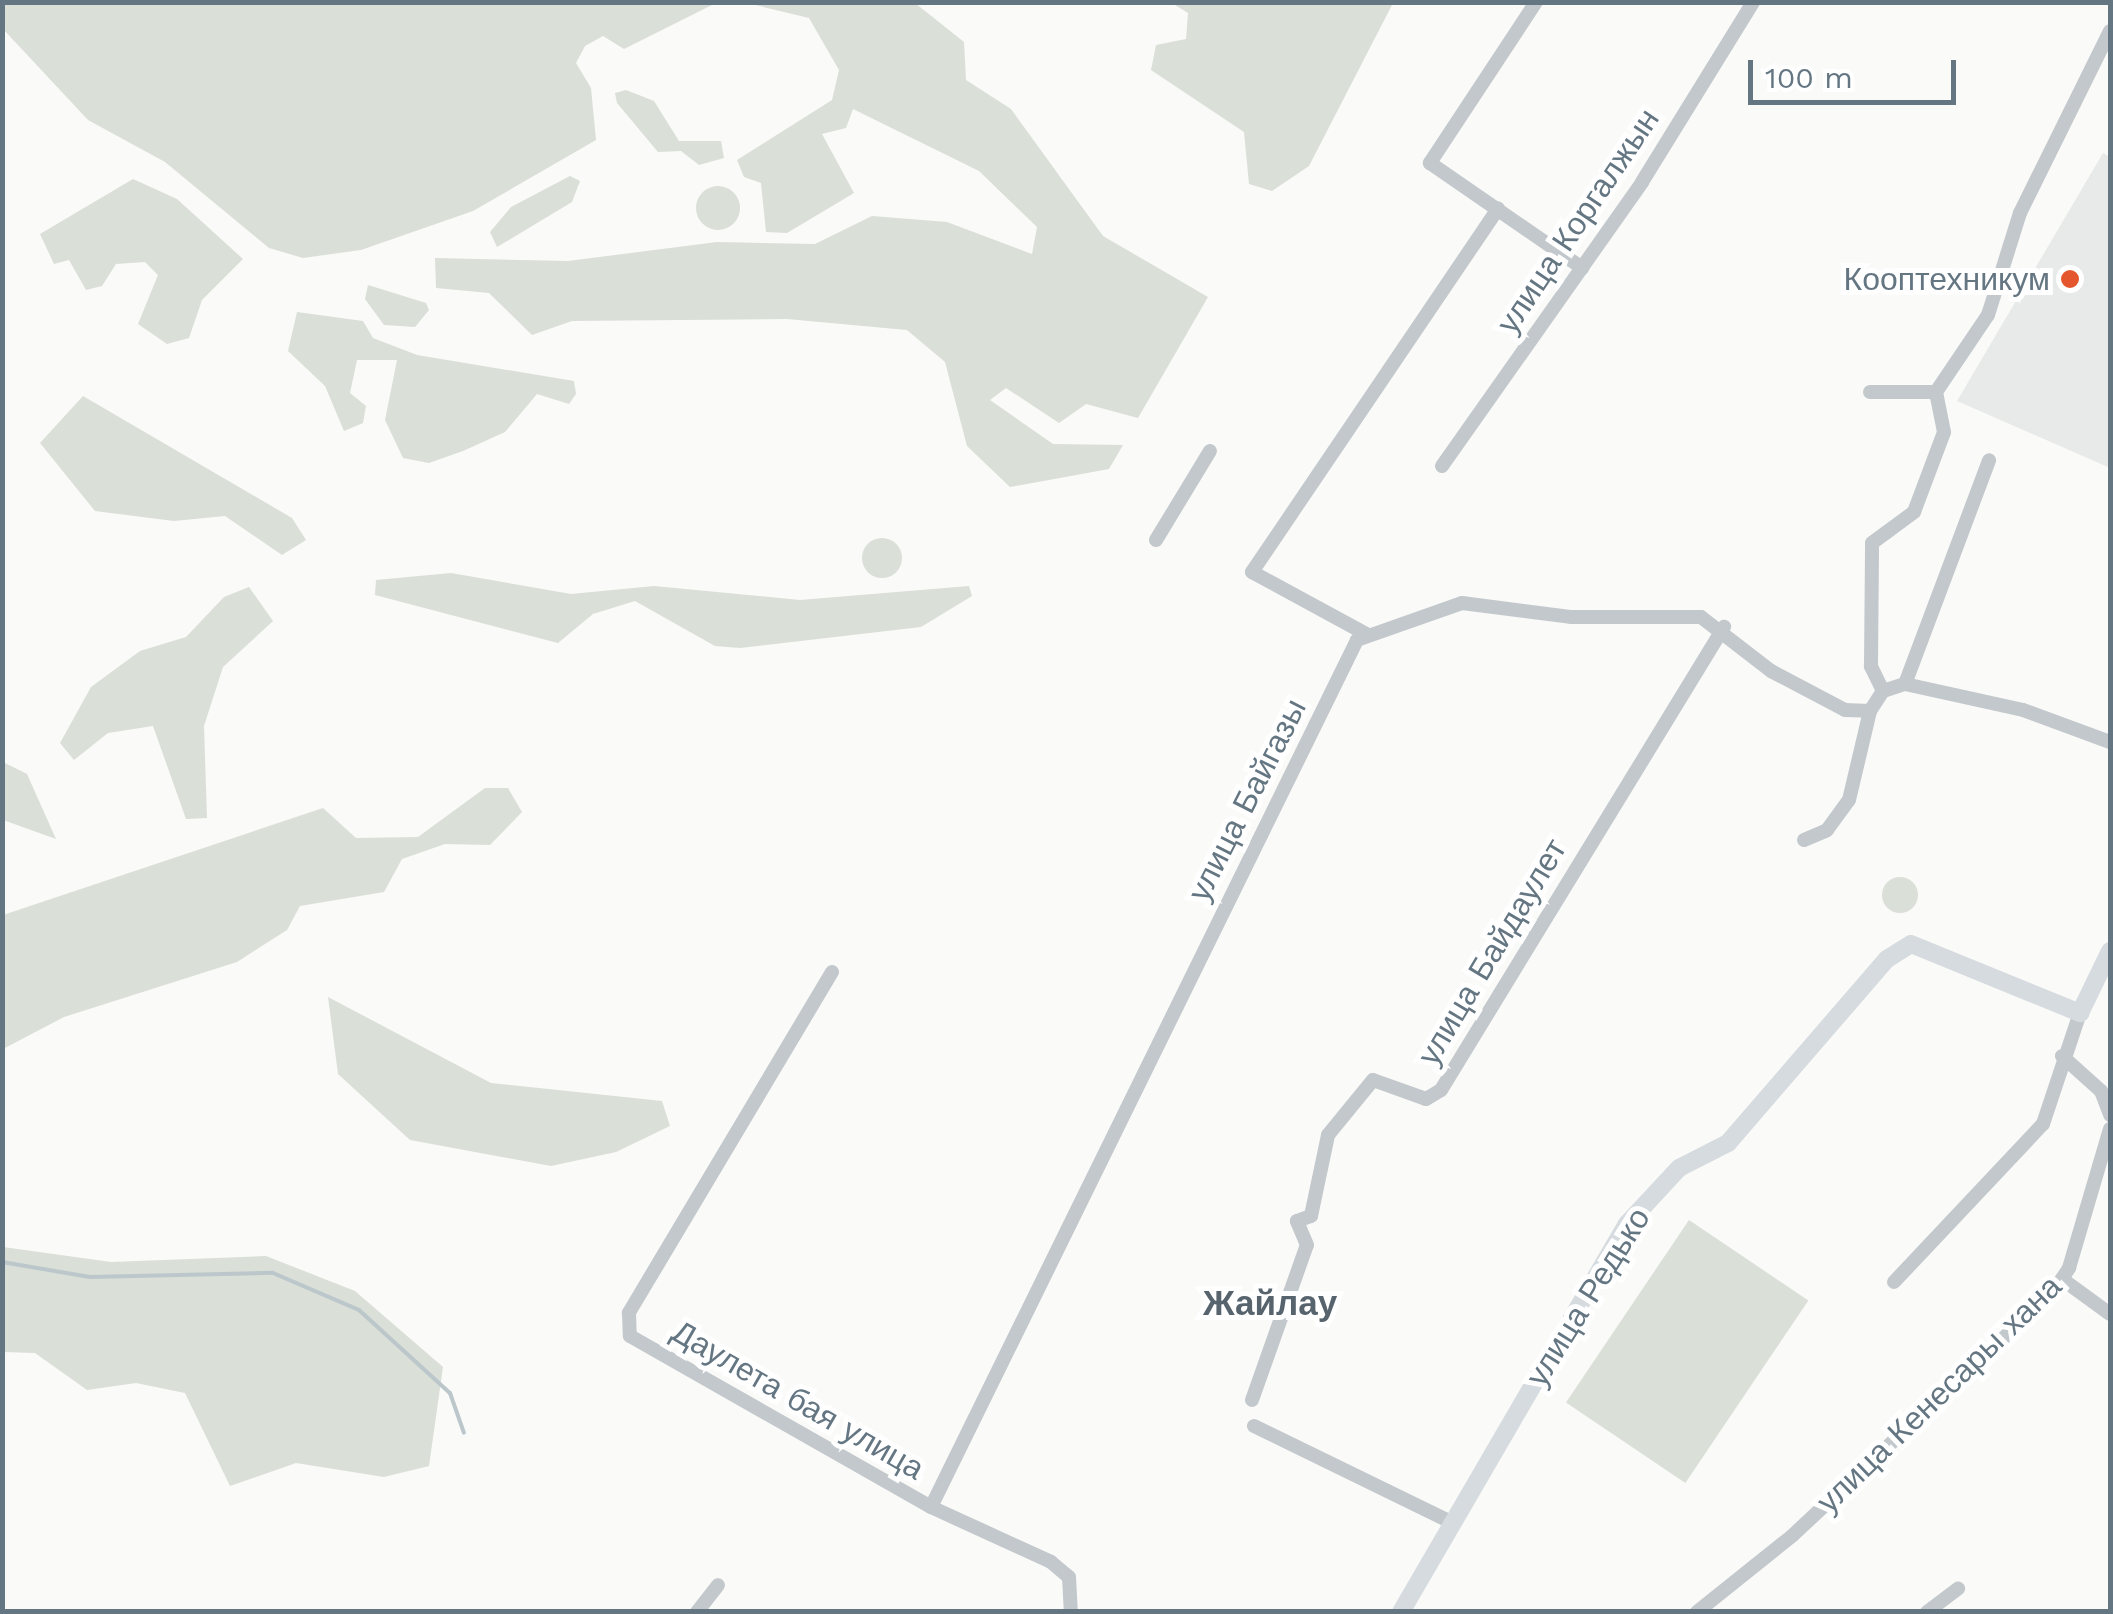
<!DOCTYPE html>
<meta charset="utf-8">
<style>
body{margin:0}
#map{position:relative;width:2113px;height:1614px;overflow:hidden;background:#fafaf8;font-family:"Work Sans",sans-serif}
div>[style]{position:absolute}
.built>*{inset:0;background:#e8e9e9}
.green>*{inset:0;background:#dadfd7;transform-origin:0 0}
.round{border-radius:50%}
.stream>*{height:4px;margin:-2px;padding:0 2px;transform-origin:2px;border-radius:2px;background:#bbc7cb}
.street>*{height:14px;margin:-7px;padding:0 7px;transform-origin:7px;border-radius:7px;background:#c3c8cc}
.secondary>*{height:18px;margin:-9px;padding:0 9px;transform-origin:9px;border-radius:9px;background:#d6dbdf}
.dots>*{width:28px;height:28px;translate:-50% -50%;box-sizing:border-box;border:5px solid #fff;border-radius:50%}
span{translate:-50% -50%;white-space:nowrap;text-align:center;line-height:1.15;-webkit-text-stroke:10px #fff;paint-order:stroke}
.street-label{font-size:32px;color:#657683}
.poi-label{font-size:32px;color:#657683}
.right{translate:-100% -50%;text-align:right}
.neighbourhood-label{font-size:35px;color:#57646e;font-weight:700}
.frame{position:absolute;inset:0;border:5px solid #657683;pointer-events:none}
.scale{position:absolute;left:1748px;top:60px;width:208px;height:45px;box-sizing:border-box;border:5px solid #657683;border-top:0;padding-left:12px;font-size:30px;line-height:35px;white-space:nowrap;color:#657683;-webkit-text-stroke:8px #fff;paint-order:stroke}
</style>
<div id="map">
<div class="built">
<i style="clip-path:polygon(2103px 153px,2110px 157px,2110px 468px,1957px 401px)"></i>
</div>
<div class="green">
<i style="clip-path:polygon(3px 2px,716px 2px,716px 3px,624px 49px,603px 36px,585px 46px,576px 63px,591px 88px,596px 140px,473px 211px,361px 250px,303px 258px,269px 248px,165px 162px,88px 120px,3px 29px)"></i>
<i style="clip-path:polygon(747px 3px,915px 3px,964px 42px,966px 80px,1011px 109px,1103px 236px,1208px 297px,1138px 418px,1086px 404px,1059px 423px,1006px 388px,990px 400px,1053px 444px,1123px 445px,1109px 469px,1010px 487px,967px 446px,945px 362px,907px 330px,787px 319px,572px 321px,532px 335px,489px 293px,436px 288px,435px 258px,568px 261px,717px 242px,815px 244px,872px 216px,947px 222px,1032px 254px,1037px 227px,979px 171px,853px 109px,846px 128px,822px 134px,854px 193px,787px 233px,766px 232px,761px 183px,744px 177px,737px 160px,832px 100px,839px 70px,809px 18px)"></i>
<i style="clip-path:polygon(1172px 3px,1393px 3px,1309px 166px,1272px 191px,1249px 184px,1244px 132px,1151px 70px,1156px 45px,1186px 39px,1188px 13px)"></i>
<i style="clip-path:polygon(626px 90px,654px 101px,679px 141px,721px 141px,724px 158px,699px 165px,681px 151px,658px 152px,617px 103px,615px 93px)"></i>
<i style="clip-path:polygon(570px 176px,580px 181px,572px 202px,497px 247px,490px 232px,511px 207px)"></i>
<i style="clip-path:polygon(133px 179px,177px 199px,243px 259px,202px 300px,189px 338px,167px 344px,138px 324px,158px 275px,145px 262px,116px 264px,102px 286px,86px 290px,69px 260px,54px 264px,40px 234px)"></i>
<i class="round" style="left:696px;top:186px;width:44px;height:44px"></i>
<i style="clip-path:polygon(368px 285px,426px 303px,429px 310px,415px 327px,384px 325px,365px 299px)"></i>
<i style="clip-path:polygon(297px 312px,363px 321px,373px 338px,417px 355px,574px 381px,576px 394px,569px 404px,537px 394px,505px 432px,463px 451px,429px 463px,403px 458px,385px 420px,397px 360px,357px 360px,350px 393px,366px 406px,363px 423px,344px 431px,325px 386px,288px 351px)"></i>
<i style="clip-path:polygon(83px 396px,292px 518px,306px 540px,282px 555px,225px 516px,174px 521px,95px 511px,40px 443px)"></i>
<i class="round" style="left:862px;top:538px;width:40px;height:40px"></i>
<i style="clip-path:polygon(451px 573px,571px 594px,654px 586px,800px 600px,969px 586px,972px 596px,921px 627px,740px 648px,715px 646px,635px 601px,593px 614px,558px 643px,375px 595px,376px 580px)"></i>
<i style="clip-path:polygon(249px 587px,273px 621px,223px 667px,204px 726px,207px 818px,186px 819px,153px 726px,108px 733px,74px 760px,60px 743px,91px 687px,140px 651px,186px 637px,224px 597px)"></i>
<i style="clip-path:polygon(3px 762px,27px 774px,56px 839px,3px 820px)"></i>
<i style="clip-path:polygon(485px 788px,508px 788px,522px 812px,490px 845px,445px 844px,402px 859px,384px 892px,300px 906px,287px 930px,237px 962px,64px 1017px,3px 1049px,3px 915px,323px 808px,356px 838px,418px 837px)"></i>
<i class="round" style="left:1882px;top:877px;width:36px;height:36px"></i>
<i style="clip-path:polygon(328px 997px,491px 1083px,662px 1101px,670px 1126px,616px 1152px,551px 1166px,410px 1140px,338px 1074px)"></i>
<i style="left:1689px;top:1220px;width:144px;height:220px;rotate:34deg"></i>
<i style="clip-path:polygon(3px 1247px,111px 1262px,266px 1256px,355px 1291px,443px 1367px,429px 1466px,384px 1477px,296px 1463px,230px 1486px,185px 1393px,136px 1383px,87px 1390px,35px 1353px,3px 1352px)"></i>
</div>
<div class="stream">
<i style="left:2px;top:1262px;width:89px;rotate:9.7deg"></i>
<i style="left:90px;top:1277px;width:183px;rotate:-1.3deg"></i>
<i style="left:273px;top:1273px;width:94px;rotate:23.3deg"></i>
<i style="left:359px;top:1310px;width:123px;rotate:42.4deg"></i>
<i style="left:450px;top:1393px;width:42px;rotate:70.7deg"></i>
</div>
<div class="street">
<i style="left:1536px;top:2px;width:193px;rotate:123.4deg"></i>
<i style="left:1430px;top:163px;width:185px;rotate:34.6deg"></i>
<i style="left:1870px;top:392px;width:66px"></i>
<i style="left:1936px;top:392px;width:93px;rotate:-56deg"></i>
<i style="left:1988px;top:315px;width:107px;rotate:-72.6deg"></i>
<i style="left:2020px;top:213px;width:203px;rotate:-63.7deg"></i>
<i style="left:1442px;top:466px;width:347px;rotate:-54.8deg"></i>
<i style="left:1642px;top:182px;width:211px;rotate:-58.3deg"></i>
<i style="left:1156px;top:540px;width:104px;rotate:-58.8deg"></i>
<i style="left:1368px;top:635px;width:132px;rotate:-151.5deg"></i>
<i style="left:1252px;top:572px;width:439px;rotate:-55.9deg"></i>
<i style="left:1905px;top:684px;width:239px;rotate:-69.4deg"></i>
<i style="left:1883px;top:691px;width:28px;rotate:-116deg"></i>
<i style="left:1871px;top:666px;width:123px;rotate:-89.5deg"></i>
<i style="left:1872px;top:543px;width:52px;rotate:-36.4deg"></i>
<i style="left:1914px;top:512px;width:85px;rotate:-69.4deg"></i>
<i style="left:1944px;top:432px;width:41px;rotate:-101.3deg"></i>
<i style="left:1804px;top:840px;width:25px;rotate:-23deg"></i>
<i style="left:1827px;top:830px;width:37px;rotate:-54deg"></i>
<i style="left:1849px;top:800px;width:91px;rotate:-76.7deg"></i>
<i style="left:832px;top:972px;width:397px;rotate:120.8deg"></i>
<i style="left:629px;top:1313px;width:23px;rotate:88deg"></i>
<i style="left:630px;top:1336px;width:346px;rotate:29.6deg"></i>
<i style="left:931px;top:1507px;width:132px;rotate:24.6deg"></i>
<i style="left:1051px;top:1562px;width:23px;rotate:40deg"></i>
<i style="left:1069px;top:1577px;width:35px;rotate:87deg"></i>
<i style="left:2062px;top:1056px;width:52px;rotate:41.9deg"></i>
<i style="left:2101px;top:1091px;width:26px;rotate:69deg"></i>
<i style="left:2062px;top:1279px;width:59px;rotate:36.1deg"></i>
<i style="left:1894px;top:1282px;width:217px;rotate:-46.7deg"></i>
<i style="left:2043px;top:1124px;width:117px;rotate:-71.6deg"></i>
<i style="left:1252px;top:1400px;width:164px;rotate:-70.5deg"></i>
<i style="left:1307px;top:1245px;width:26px;rotate:-113deg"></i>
<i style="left:1297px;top:1221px;width:15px;rotate:-20deg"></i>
<i style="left:1311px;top:1216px;width:83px;rotate:-78.1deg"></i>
<i style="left:1328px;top:1135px;width:71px;rotate:-50.7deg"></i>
<i style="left:1373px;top:1080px;width:56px;rotate:19.7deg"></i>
<i style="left:1426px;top:1099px;width:17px;rotate:-31deg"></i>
<i style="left:1441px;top:1090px;width:543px;rotate:-58.57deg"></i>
<i style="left:1254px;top:1426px;width:221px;rotate:26deg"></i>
<i style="left:931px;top:1507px;width:966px;rotate:-63.83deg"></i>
<i style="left:1357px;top:640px;width:111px;rotate:-19.4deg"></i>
<i style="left:1462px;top:603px;width:111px;rotate:7.3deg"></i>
<i style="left:1572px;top:617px;width:129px"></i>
<i style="left:1701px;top:617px;width:88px;rotate:37.6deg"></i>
<i style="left:1771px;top:671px;width:84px;rotate:27.8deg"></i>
<i style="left:1845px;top:710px;width:25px;rotate:2deg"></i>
<i style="left:1870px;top:711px;width:24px;rotate:-57deg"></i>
<i style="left:1883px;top:691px;width:23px;rotate:-18deg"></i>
<i style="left:1905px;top:684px;width:121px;rotate:12.4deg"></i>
<i style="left:2023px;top:710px;width:93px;rotate:20.2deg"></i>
<i style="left:697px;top:1612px;width:34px;rotate:-52deg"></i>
<i style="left:1697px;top:1612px;width:123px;rotate:-38.7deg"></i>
<i style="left:1793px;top:1535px;width:356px;rotate:-43.1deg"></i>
<i style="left:2053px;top:1292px;width:29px;rotate:-56deg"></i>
<i style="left:2069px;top:1268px;width:145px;rotate:-73.6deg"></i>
<i style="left:1927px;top:1612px;width:39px;rotate:-37deg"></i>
</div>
<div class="secondary">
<i style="left:1401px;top:1612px;width:449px;rotate:-59.8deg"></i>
<i style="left:1627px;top:1224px;width:76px;rotate:-47.1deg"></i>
<i style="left:1679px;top:1168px;width:55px;rotate:-27deg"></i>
<i style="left:1728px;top:1143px;width:243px;rotate:-49.2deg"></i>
<i style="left:1887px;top:959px;width:28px;rotate:-32deg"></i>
<i style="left:1911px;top:944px;width:183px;rotate:22.2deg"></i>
<i style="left:2080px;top:1013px;width:69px;rotate:-64.2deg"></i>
</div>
<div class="dots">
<i style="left:2070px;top:279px;background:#e4572e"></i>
</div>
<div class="street-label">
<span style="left:1578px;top:221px;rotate:-56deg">улица Коргалжын</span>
<span style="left:1247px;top:800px;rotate:-63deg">улица Байгазы</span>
<span style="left:1492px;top:952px;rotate:-59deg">улица Байдаулет</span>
<span style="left:1588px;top:1297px;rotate:-58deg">улица Редько</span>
<span style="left:1939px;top:1394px;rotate:-44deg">улица Кенесары хана</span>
<span style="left:798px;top:1400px;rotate:30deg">Даулета бая улица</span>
</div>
<div class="poi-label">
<span class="right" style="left:2050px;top:279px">Кооптехникум</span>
</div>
<div class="neighbourhood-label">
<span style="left:1270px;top:1303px">Жайлау</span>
</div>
<div class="frame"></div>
<div class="scale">100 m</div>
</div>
